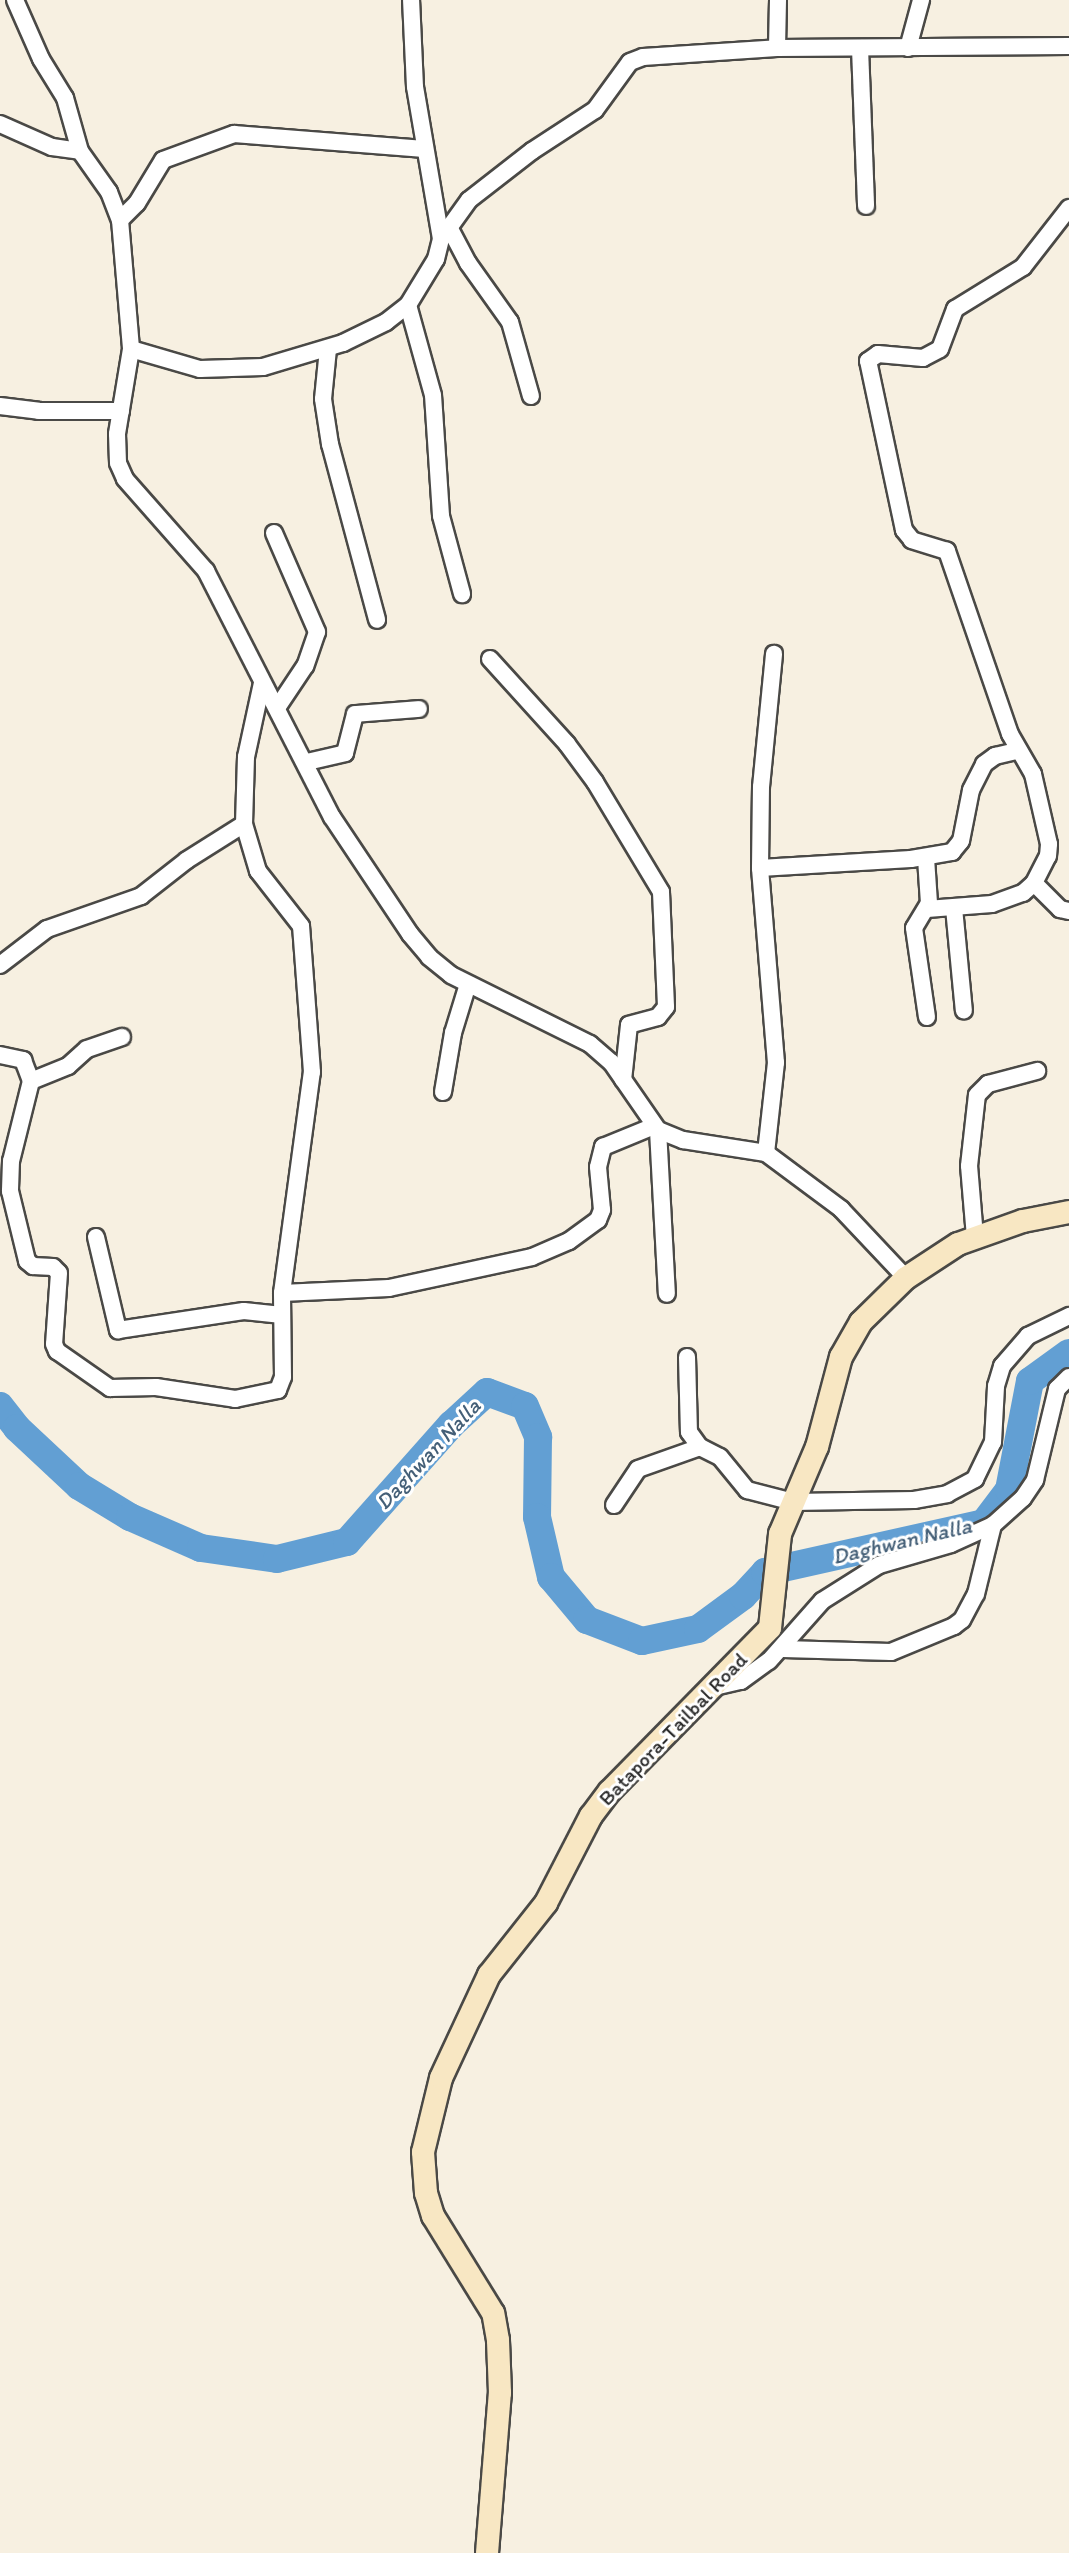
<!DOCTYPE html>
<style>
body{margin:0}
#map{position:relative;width:1069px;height:2553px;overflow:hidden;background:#f7f0e1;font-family:Itim,sans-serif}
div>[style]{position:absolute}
.river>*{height:28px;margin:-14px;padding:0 14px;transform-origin:14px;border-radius:14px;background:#629fd3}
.roads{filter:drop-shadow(2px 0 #4a4946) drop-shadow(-2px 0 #4a4946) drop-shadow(0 2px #4a4946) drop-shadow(0 -2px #4a4946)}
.street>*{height:16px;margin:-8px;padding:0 8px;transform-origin:8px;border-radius:8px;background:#fff}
.secondary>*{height:22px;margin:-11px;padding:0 11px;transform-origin:11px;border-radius:11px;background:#f8e7c3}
span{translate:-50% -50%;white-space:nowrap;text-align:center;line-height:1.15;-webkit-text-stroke:6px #fff;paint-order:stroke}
.street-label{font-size:21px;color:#2b2b2b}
.water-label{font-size:22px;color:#445f77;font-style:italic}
</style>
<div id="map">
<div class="river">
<i style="left:0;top:1406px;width:28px;rotate:52deg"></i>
<i style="left:17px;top:1428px;width:85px;rotate:43.1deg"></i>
<i style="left:79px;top:1486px;width:60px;rotate:31.3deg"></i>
<i style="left:130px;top:1517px;width:77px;rotate:23.6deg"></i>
<i style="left:201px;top:1548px;width:77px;rotate:8.2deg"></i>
<i style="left:277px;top:1559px;width:72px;rotate:-13.7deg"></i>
<i style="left:347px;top:1542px;width:157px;rotate:-48.4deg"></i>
<i style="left:451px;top:1425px;width:49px;rotate:-42.5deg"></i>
<i style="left:487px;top:1392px;width:40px;rotate:20.2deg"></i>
<i style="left:525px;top:1406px;width:34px;rotate:67deg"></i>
<i style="left:538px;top:1437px;width:80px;rotate:90.7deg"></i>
<i style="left:537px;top:1517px;width:62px;rotate:76.9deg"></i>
<i style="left:551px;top:1577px;width:56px;rotate:50.1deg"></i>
<i style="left:587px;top:1620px;width:59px;rotate:20.9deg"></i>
<i style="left:642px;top:1641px;width:57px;rotate:-12.1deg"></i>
<i style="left:698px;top:1629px;width:56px;rotate:-36.3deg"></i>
<i style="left:743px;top:1596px;width:33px;rotate:-47deg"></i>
<i style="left:765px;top:1572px;width:224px;rotate:-12.6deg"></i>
<i style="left:984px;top:1523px;width:41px;rotate:-52.9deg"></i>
<i style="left:1009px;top:1490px;width:111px;rotate:-79.1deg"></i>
<i style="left:1030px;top:1381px;width:48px;rotate:-35.7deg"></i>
</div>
<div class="roads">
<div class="street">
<i style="left:15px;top:0;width:64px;rotate:66.2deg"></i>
<i style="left:41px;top:59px;width:46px;rotate:58.4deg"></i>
<i style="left:65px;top:98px;width:55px;rotate:74.2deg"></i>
<i style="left:80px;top:151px;width:50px;rotate:54.7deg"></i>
<i style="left:109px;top:192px;width:30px;rotate:69deg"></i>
<i style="left:120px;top:220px;width:129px;rotate:85.1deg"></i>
<i style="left:131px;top:349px;width:86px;rotate:99.4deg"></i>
<i style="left:117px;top:434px;width:29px;rotate:88deg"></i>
<i style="left:118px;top:463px;width:17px;rotate:66deg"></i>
<i style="left:125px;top:479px;width:123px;rotate:48.6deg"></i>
<i style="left:206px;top:571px;width:276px;rotate:62.9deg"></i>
<i style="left:332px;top:817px;width:141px;rotate:56.3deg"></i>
<i style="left:410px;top:934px;width:30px;rotate:50deg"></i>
<i style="left:429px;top:957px;width:28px;rotate:39deg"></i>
<i style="left:451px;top:975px;width:155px;rotate:26.4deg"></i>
<i style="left:590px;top:1044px;width:28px;rotate:41deg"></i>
<i style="left:611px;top:1062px;width:83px;rotate:55.3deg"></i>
<i style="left:658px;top:1130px;width:27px;rotate:22deg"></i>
<i style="left:683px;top:1140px;width:84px;rotate:8.9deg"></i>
<i style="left:766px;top:1153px;width:94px;rotate:36.7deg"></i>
<i style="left:841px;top:1209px;width:95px;rotate:46.7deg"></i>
<i style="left:777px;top:48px;width:48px;rotate:-88.8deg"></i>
<i style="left:860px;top:48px;width:158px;rotate:87.8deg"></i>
<i style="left:908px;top:48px;width:50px;rotate:-74.8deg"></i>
<i style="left:0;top:124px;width:57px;rotate:23.9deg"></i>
<i style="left:52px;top:147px;width:28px;rotate:8deg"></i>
<i style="left:120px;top:220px;width:24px;rotate:-45deg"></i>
<i style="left:137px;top:203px;width:50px;rotate:-58.8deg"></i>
<i style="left:163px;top:160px;width:76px;rotate:-20.1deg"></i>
<i style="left:234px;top:134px;width:191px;rotate:4.5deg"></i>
<i style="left:449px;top:227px;width:41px;rotate:62.2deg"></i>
<i style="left:468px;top:263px;width:72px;rotate:54.6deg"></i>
<i style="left:510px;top:322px;width:77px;rotate:74.2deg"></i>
<i style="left:441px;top:239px;width:48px;rotate:-54.3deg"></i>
<i style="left:469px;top:200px;width:80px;rotate:-37.9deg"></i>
<i style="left:532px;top:151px;width:75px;rotate:-33.1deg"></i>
<i style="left:595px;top:110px;width:59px;rotate:-53.9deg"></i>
<i style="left:630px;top:62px;width:14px;rotate:-21deg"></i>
<i style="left:643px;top:57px;width:134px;rotate:-3.8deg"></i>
<i style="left:777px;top:48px;width:292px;rotate:-0.4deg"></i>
<i style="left:408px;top:305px;width:93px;rotate:74.5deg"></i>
<i style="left:433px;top:395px;width:121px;rotate:86.2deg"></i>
<i style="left:441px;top:516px;width:81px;rotate:74.9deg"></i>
<i style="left:131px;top:349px;width:72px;rotate:16.2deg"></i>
<i style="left:200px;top:369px;width:63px;rotate:-1.8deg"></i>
<i style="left:263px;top:367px;width:84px;rotate:-16.7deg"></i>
<i style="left:343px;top:343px;width:48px;rotate:-26deg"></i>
<i style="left:386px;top:322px;width:28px;rotate:-38deg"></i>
<i style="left:408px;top:305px;width:54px;rotate:-58.7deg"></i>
<i style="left:436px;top:259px;width:21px;rotate:-76deg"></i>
<i style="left:441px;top:239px;width:154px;rotate:-99.7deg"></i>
<i style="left:415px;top:87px;width:87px;rotate:-92.6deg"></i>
<i style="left:328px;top:349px;width:50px;rotate:95.7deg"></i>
<i style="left:323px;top:399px;width:46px;rotate:81.2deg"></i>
<i style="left:330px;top:444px;width:182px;rotate:75deg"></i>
<i style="left:0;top:406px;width:39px;rotate:7deg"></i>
<i style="left:39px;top:411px;width:82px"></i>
<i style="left:274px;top:533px;width:108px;rotate:66.5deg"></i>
<i style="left:317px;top:632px;width:36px;rotate:109deg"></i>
<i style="left:305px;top:666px;width:50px;rotate:123.7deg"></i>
<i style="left:490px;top:659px;width:115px;rotate:47.8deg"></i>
<i style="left:567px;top:744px;width:47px;rotate:53.6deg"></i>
<i style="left:595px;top:782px;width:128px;rotate:59deg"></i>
<i style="left:661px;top:892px;width:115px;rotate:87.5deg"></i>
<i style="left:666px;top:1007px;width:13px;rotate:129deg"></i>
<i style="left:658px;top:1017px;width:30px;rotate:165deg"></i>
<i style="left:629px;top:1025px;width:55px;rotate:96.2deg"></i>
<i style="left:307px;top:762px;width:39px;rotate:-13deg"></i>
<i style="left:345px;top:753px;width:40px;rotate:-75.6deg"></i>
<i style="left:355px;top:714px;width:64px;rotate:-4.5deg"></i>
<i style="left:926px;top:858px;width:45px;rotate:86.2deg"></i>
<i style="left:929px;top:903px;width:29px;rotate:121deg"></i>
<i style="left:914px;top:928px;width:90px;rotate:81.7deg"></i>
<i style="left:760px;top:868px;width:151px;rotate:-3.4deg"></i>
<i style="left:911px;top:859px;width:42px;rotate:-9.7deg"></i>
<i style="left:952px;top:852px;width:14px;rotate:-51deg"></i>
<i style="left:961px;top:841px;width:52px;rotate:-78.9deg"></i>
<i style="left:971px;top:790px;width:29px;rotate:-63deg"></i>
<i style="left:984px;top:764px;width:14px;rotate:-36deg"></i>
<i style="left:995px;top:756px;width:23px;rotate:-13deg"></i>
<i style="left:1034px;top:883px;width:37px;rotate:45deg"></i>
<i style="left:1060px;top:909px;width:9px;rotate:13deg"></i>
<i style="left:954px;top:908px;width:103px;rotate:84.5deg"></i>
<i style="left:927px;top:909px;width:65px;rotate:-4.4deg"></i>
<i style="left:992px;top:904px;width:33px;rotate:-20deg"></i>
<i style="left:1023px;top:893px;width:15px;rotate:-42deg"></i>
<i style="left:1034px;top:883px;width:30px;rotate:-63deg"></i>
<i style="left:1048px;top:856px;width:12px;rotate:-85deg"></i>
<i style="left:1049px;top:844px;width:72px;rotate:-102.9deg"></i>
<i style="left:1033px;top:774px;width:46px;rotate:-119.9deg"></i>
<i style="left:1010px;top:734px;width:194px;rotate:-109deg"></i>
<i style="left:947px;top:551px;width:37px;rotate:-163deg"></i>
<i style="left:912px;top:540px;width:13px;rotate:-129deg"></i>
<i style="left:904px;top:530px;width:173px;rotate:-102deg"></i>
<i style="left:868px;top:361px;width:12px;rotate:-35deg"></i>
<i style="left:878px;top:354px;width:45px;rotate:5.1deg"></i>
<i style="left:923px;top:358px;width:19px;rotate:-28deg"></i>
<i style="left:940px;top:349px;width:43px;rotate:-69.4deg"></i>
<i style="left:955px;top:309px;width:80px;rotate:-31.7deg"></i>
<i style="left:1023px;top:267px;width:75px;rotate:-52.1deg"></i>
<i style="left:0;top:965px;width:59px;rotate:-37.5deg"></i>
<i style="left:47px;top:929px;width:100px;rotate:-19.3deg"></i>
<i style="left:141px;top:896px;width:58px;rotate:-38deg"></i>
<i style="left:187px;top:860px;width:67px;rotate:-32.3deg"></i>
<i style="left:0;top:1055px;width:24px;rotate:12deg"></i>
<i style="left:23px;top:1060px;width:22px;rotate:69deg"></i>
<i style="left:31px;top:1081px;width:82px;rotate:104deg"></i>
<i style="left:11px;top:1161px;width:30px;rotate:92deg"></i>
<i style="left:10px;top:1191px;width:72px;rotate:76.3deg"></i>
<i style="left:27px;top:1261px;width:8px;rotate:40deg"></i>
<i style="left:33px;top:1266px;width:20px;rotate:3deg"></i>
<i style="left:53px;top:1267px;width:8px;rotate:45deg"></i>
<i style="left:59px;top:1273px;width:71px;rotate:94deg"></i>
<i style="left:54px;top:1344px;width:8px;rotate:67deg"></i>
<i style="left:57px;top:1351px;width:65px;rotate:34.9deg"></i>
<i style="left:110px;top:1388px;width:46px;rotate:-1.2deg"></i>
<i style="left:156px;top:1387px;width:80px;rotate:8.6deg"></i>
<i style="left:235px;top:1399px;width:44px;rotate:-11.8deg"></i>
<i style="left:278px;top:1390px;width:14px;rotate:-69deg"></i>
<i style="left:283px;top:1377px;width:84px;rotate:-90.7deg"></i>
<i style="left:282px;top:1293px;width:223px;rotate:-82.3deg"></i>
<i style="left:312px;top:1072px;width:146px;rotate:-94.3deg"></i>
<i style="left:301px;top:926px;width:70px;rotate:-128deg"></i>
<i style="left:258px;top:871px;width:49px;rotate:-106.6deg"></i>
<i style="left:244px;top:824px;width:67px;rotate:-88.3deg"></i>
<i style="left:246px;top:757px;width:76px;rotate:-77.8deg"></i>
<i style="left:31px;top:1081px;width:40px;rotate:-22deg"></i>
<i style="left:68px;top:1066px;width:25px;rotate:-42deg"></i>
<i style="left:87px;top:1049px;width:37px;rotate:-19deg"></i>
<i style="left:443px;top:1092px;width:60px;rotate:-80.4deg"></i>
<i style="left:453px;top:1033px;width:51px;rotate:-73deg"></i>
<i style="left:658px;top:1130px;width:164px;rotate:86.9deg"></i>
<i style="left:766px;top:1153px;width:91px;rotate:-83.7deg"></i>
<i style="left:776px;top:1063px;width:196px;rotate:-94.7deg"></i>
<i style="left:760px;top:868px;width:81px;rotate:-89.3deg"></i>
<i style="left:761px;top:787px;width:134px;rotate:-84.4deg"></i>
<i style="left:96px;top:1237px;width:96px;rotate:76.7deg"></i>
<i style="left:118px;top:1330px;width:127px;rotate:-8.6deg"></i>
<i style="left:244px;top:1311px;width:38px;rotate:6deg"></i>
<i style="left:975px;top:1237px;width:71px;rotate:-94.8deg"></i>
<i style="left:969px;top:1166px;width:71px;rotate:-83.6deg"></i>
<i style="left:977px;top:1095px;width:16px;rotate:-45deg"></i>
<i style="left:988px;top:1084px;width:51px;rotate:-14.9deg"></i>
<i style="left:282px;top:1293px;width:107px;rotate:-2.7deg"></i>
<i style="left:389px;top:1288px;width:146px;rotate:-12.2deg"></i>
<i style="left:532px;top:1257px;width:40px;rotate:-23.4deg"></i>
<i style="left:569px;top:1241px;width:36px;rotate:-36deg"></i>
<i style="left:598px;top:1220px;width:11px;rotate:-68deg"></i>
<i style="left:602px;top:1210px;width:43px;rotate:-95.3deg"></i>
<i style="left:598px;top:1167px;width:21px;rotate:-76deg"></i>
<i style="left:603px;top:1147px;width:55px;rotate:-22.4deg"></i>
<i style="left:687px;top:1357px;width:75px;rotate:88.5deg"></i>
<i style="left:689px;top:1432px;width:19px;rotate:54deg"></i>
<i style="left:700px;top:1447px;width:22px;rotate:27deg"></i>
<i style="left:720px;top:1457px;width:43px;rotate:50.7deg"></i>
<i style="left:747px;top:1490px;width:48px;rotate:14.6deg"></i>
<i style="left:793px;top:1502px;width:121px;rotate:-0.9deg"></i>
<i style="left:914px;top:1500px;width:34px;rotate:-10deg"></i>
<i style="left:947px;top:1494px;width:32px;rotate:-28deg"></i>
<i style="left:975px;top:1479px;width:41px;rotate:-64.1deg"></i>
<i style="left:993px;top:1442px;width:56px;rotate:-86.9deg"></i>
<i style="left:996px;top:1386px;width:21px;rotate:-73deg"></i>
<i style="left:1002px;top:1366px;width:40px;rotate:-49deg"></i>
<i style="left:1028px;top:1336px;width:46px;rotate:-26deg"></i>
<i style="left:614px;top:1505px;width:43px;rotate:-56.3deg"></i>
<i style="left:638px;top:1469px;width:66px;rotate:-19.5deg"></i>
<i style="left:783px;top:1649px;width:108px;rotate:1.6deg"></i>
<i style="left:891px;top:1652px;width:68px;rotate:-22.4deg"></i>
<i style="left:954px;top:1626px;width:10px;rotate:-37deg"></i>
<i style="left:962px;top:1620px;width:30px;rotate:-62deg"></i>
<i style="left:976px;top:1594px;width:71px;rotate:-76.2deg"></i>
<i style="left:710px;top:1688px;width:32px;rotate:-13deg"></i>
<i style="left:741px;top:1681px;width:34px;rotate:-36deg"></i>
<i style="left:769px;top:1661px;width:80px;rotate:-48.5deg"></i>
<i style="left:822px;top:1601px;width:67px;rotate:-32.3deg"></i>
<i style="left:879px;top:1565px;width:75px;rotate:-16.3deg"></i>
<i style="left:951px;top:1544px;width:46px;rotate:-24.3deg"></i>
<i style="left:993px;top:1525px;width:40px;rotate:-42deg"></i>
<i style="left:1023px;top:1498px;width:22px;rotate:-56deg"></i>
<i style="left:1035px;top:1480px;width:94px;rotate:-76.4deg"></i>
<i style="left:1057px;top:1389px;width:17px;rotate:-45deg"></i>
</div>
<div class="secondary">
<i style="left:487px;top:2553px;width:161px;rotate:-85.4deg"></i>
<i style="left:500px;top:2393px;width:53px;rotate:-92.2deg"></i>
<i style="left:498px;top:2340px;width:27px;rotate:-100deg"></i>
<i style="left:493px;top:2313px;width:114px;rotate:-121.7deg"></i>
<i style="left:433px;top:2216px;width:24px;rotate:-107deg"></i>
<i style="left:426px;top:2193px;width:41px;rotate:-94.2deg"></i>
<i style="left:423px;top:2152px;width:76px;rotate:-76.3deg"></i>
<i style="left:441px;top:2078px;width:114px;rotate:-65deg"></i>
<i style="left:489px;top:1975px;width:92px;rotate:-51.6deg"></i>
<i style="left:546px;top:1903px;width:98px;rotate:-62.7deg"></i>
<i style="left:591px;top:1816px;width:31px;rotate:-53deg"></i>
<i style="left:610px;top:1791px;width:228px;rotate:-45.5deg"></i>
<i style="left:770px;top:1628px;width:95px;rotate:-83.9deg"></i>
<i style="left:780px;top:1534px;width:95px;rotate:-67deg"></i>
<i style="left:817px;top:1447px;width:93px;rotate:-75.1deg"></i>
<i style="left:841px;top:1357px;width:40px;rotate:-60.3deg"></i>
<i style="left:861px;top:1322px;width:63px;rotate:-44.4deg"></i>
<i style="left:906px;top:1278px;width:62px;rotate:-33.2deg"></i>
<i style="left:958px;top:1244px;width:69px;rotate:-19.5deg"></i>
<i style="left:1023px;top:1221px;width:47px;rotate:-11.1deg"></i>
</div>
</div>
<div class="street-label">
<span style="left:673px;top:1729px;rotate:-46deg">Batapora-Tailbal Road</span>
</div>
<div class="water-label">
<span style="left:428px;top:1454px;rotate:-47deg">Daghwan Nalla</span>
<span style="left:902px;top:1541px;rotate:-13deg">Daghwan Nalla</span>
</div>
</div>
